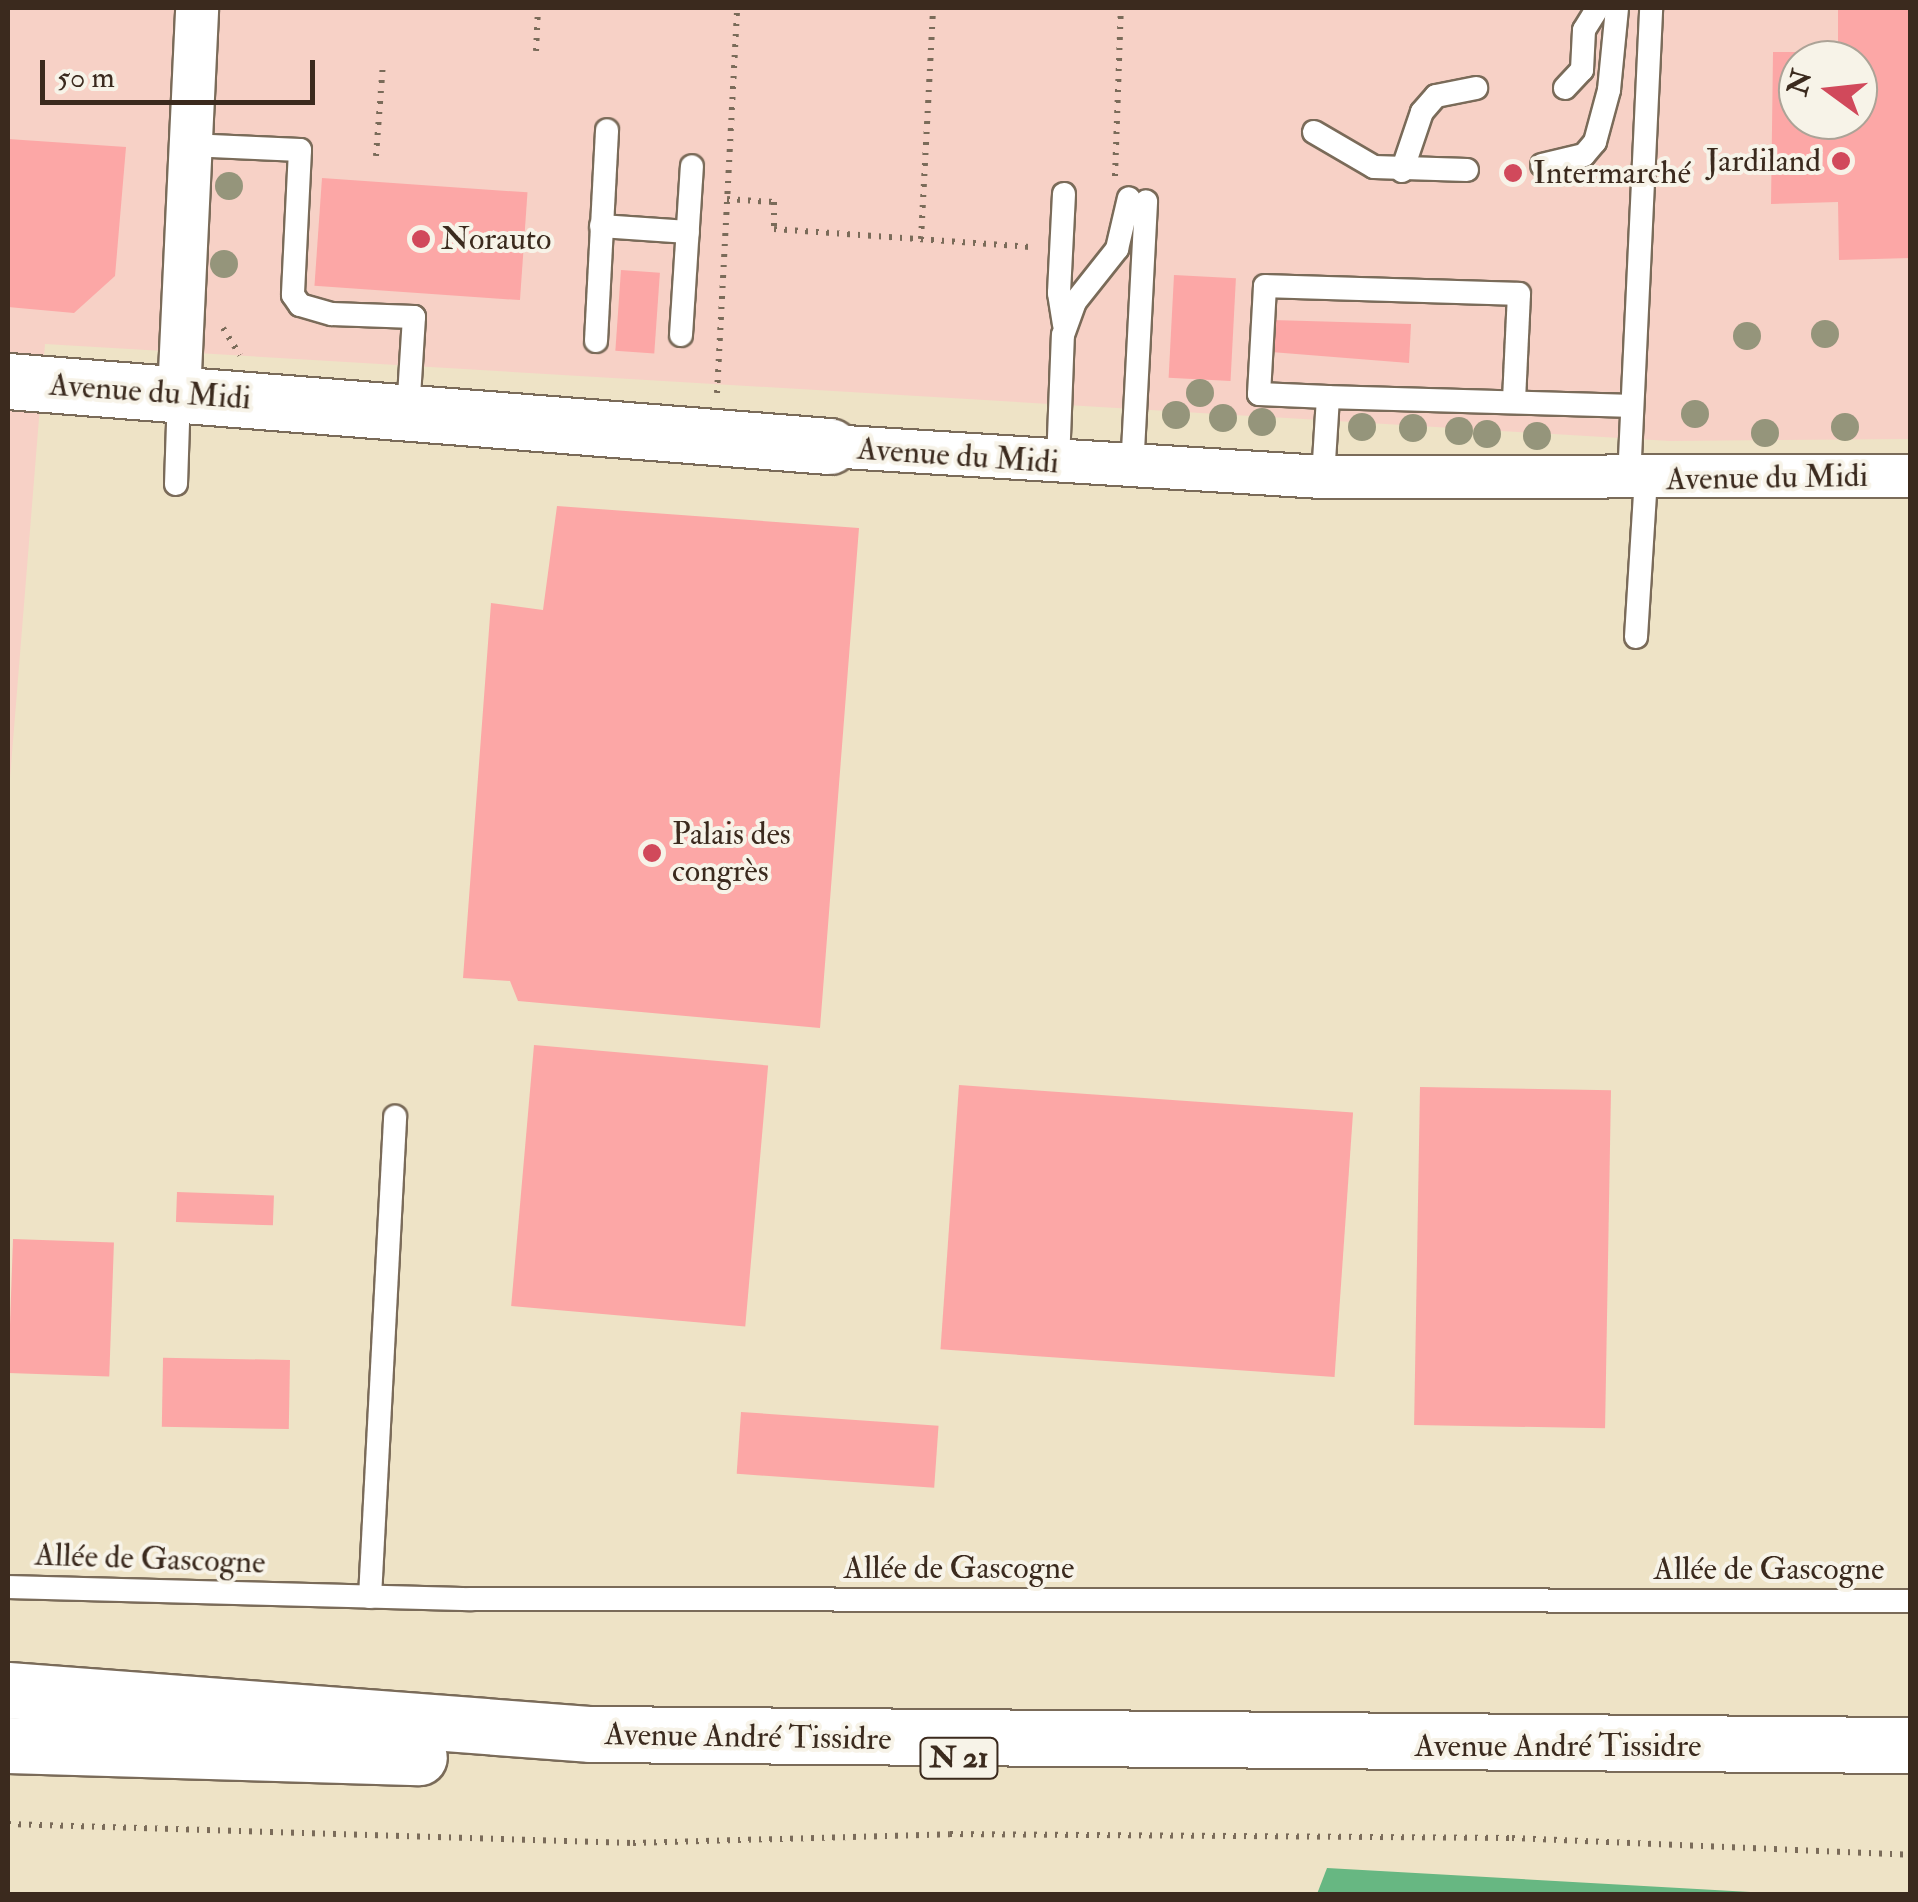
<!DOCTYPE html>
<meta charset="utf-8">
<style>
body{margin:0}
#map{position:relative;width:1918px;height:1902px;overflow:hidden;background:#eee3c6;font-family:"IM FELL Double Pica",serif}
div>[style]{position:absolute}
.built>*{inset:0;background:#f7d1c6}
.forest>*{inset:0;background:#67b782}
.building>*{inset:0;background:#fca7a6;transform-origin:0 0}
.path>*{height:6px;margin-top:-3px;transform-origin:0;background:repeating-linear-gradient(90deg,#7a6b59 0 2.5px,transparent 0 10.5px)}
.roads{filter:drop-shadow(2px 0 #7a6b59) drop-shadow(-2px 0 #7a6b59) drop-shadow(0 2px #7a6b59) drop-shadow(0 -2px #7a6b59)}
.lane>*{height:22px;margin:-11px;padding:0 11px;transform-origin:11px;border-radius:11px;background:#fff}
.street>*{height:42px;margin:-21px;padding:0 21px;transform-origin:21px;border-radius:21px;background:#fff}
.secondary>*{height:55px;margin:-27.5px;padding:0 27.5px;transform-origin:27.5px;border-radius:27.5px;background:#fff}
.primary>*{height:55px;margin:-27.5px;padding:0 27.5px;transform-origin:27.5px;border-radius:27.5px;background:#fff}
.trees>*{width:28px;height:28px;margin:-14px;border-radius:50%;background:#95957b}
.dots>*{width:28px;height:28px;translate:-50% -50%;box-sizing:border-box;border:5px solid #f7f3e8;border-radius:50%}
span{translate:-50% -50%;white-space:nowrap;text-align:center;line-height:1.15;-webkit-text-stroke:8px #f7f3e8;paint-order:stroke}
.shield-label span{padding:2px 8px;background:#f7f3e8;border:2px solid;border-radius:8px;-webkit-text-stroke-width:0}
.shield-label{font-size:30px;color:#3b2a1e;font-weight:700}
.poi-label{font-size:32px;color:#3b2a1e}
.right{translate:-100% -50%;text-align:right}
.left{translate:0 -50%;text-align:left}
.street-label{font-size:32px;color:#3b2a1e}
.frame{position:absolute;inset:0;border:10px solid #3b2a1e;pointer-events:none}
.north{position:absolute;left:1778px;top:40px;width:100px;height:100px;box-sizing:border-box;background:#f7f3e8;border:2px solid #aca397;border-radius:50%;rotate:285deg;font-size:28px;font-weight:700;line-height:40px;text-align:center;color:#3b2a1e}
.north::after{content:'';display:block;margin:auto;width:35px;height:45px;background:#d1495b;clip-path:polygon(50% 0,100% 100%,50% 72%,0 100%)}
.scale{position:absolute;left:40px;top:60px;width:275px;height:45px;box-sizing:border-box;border:5px solid #3b2a1e;border-top:0;padding-left:12px;font-size:30px;line-height:35px;white-space:nowrap;color:#3b2a1e;-webkit-text-stroke:8px #f7f3e8;paint-order:stroke}
</style>
<div id="map">
<div class="built">
<i style="clip-path:polygon(evenodd,8px 8px,1910px 8px,1910px 439px,1670px 441px,45px 344px,8px 803px,8px 8px,1798px 60px,1858px 60px,1858px 120px,1798px 120px,1798px 60px)"></i>
</div>
<div class="forest">
<i style="clip-path:polygon(1327px 1868px,1768px 1893px,1784px 1894px,1317px 1894px)"></i>
</div>
<div class="building">
<i style="clip-path:polygon(evenodd,1838px 8px,1910px 8px,1910px 258px,1839px 260px,1838px 202px,1771px 204px,1773px 52px,1838px 52px,1838px 8px,1798px 60px,1858px 60px,1858px 120px,1798px 120px,1798px 60px)"></i>
<i style="clip-path:polygon(8px 139px,126px 147px,115px 276px,74px 313px,8px 307px)"></i>
<i style="left:322px;top:178px;width:206px;height:108px;rotate:4deg"></i>
<i style="left:621px;top:270px;width:39px;height:81px;rotate:4deg"></i>
<i style="left:1174px;top:275px;width:62px;height:103px;rotate:3deg"></i>
<i style="clip-path:polygon(1272px 320px,1411px 324px,1409px 363px,1271px 352px)"></i>
<i style="clip-path:polygon(557px 506px,859px 528px,820px 1028px,518px 1001px,510px 981px,463px 978px,491px 603px,543px 610px)"></i>
<i style="left:534px;top:1045px;width:235px;height:262px;rotate:5deg"></i>
<i style="left:959px;top:1085px;width:395px;height:265px;rotate:4deg"></i>
<i style="left:1420px;top:1087px;width:191px;height:338px;rotate:1deg"></i>
<i style="left:177px;top:1192px;width:97px;height:30px;rotate:2deg"></i>
<i style="left:13px;top:1239px;width:101px;height:134px;rotate:2deg"></i>
<i style="left:290px;top:1360px;width:69px;height:127px;rotate:91deg"></i>
<i style="left:741px;top:1412px;width:198px;height:62px;rotate:4deg"></i>
</div>
<div class="path">
<i style="left:536px;top:51px;width:43px;rotate:-87.3deg"></i>
<i style="left:376px;top:156px;width:93px;rotate:-85.7deg"></i>
<i style="left:1115px;top:176px;width:168px;rotate:-88deg"></i>
<i style="left:727px;top:199px;width:47px;rotate:3.7deg"></i>
<i style="left:774px;top:202px;width:27px;rotate:90deg"></i>
<i style="left:774px;top:229px;width:260px;rotate:4deg"></i>
<i style="left:921px;top:239px;width:231px;rotate:-87deg"></i>
<i style="left:223px;top:328px;width:32px;rotate:58deg"></i>
<i style="left:717px;top:393px;width:386px;rotate:-87deg"></i>
<i style="left:8px;top:1824px;width:625px;rotate:1.74deg"></i>
<i style="left:633px;top:1843px;width:317px;rotate:-1.6deg"></i>
<i style="left:950px;top:1834px;width:562px;rotate:0.41deg"></i>
<i style="left:1512px;top:1838px;width:398px;rotate:2.4deg"></i>
</div>
<div class="roads">
<div class="lane">
<i style="left:1565px;top:88px;width:25px;rotate:-47deg"></i>
<i style="left:1582px;top:70px;width:40px;rotate:-87.1deg"></i>
<i style="left:1584px;top:30px;width:26px;rotate:-58deg"></i>
<i style="left:1314px;top:132px;width:69px;rotate:30.3deg"></i>
<i style="left:1374px;top:167px;width:93px;rotate:1.8deg"></i>
<i style="left:189px;top:145px;width:111px;rotate:2.6deg"></i>
<i style="left:300px;top:150px;width:145px;rotate:92.8deg"></i>
<i style="left:293px;top:295px;width:12px;rotate:55deg"></i>
<i style="left:300px;top:305px;width:33px;rotate:16deg"></i>
<i style="left:332px;top:314px;width:82px;rotate:2.1deg"></i>
<i style="left:414px;top:317px;width:95px;rotate:93.6deg"></i>
<i style="left:1542px;top:165px;width:43px;rotate:-13.4deg"></i>
<i style="left:1584px;top:155px;width:17px;rotate:-50deg"></i>
<i style="left:1595px;top:142px;width:54px;rotate:-74.9deg"></i>
<i style="left:1609px;top:90px;width:82px;rotate:-84.4deg"></i>
<i style="left:1402px;top:171px;width:62px;rotate:-71.3deg"></i>
<i style="left:1422px;top:112px;width:21px;rotate:-49deg"></i>
<i style="left:1436px;top:96px;width:41px;rotate:-11.3deg"></i>
<i style="left:1064px;top:194px;width:99px;rotate:92.9deg"></i>
<i style="left:1059px;top:293px;width:32px;rotate:81deg"></i>
<i style="left:601px;top:226px;width:87px;rotate:3.9deg"></i>
<i style="left:681px;top:335px;width:169px;rotate:-86.3deg"></i>
<i style="left:596px;top:341px;width:211px;rotate:-87deg"></i>
<i style="left:1328px;top:397px;width:69px;rotate:-177.5deg"></i>
<i style="left:1259px;top:394px;width:108px;rotate:-86.8deg"></i>
<i style="left:1265px;top:286px;width:254px;rotate:1.8deg"></i>
<i style="left:1519px;top:294px;width:108px;rotate:92.7deg"></i>
<i style="left:1058px;top:463px;width:128px;rotate:-87.8deg"></i>
<i style="left:1063px;top:335px;width:35px;rotate:-70deg"></i>
<i style="left:1075px;top:302px;width:68px;rotate:-51.6deg"></i>
<i style="left:1117px;top:249px;width:52px;rotate:-76.8deg"></i>
<i style="left:1132px;top:470px;width:269px;rotate:-87deg"></i>
<i style="left:1323px;top:477px;width:80px;rotate:-86.4deg"></i>
<i style="left:1328px;top:397px;width:304px;rotate:1.7deg"></i>
<i style="left:1629px;top:479px;width:472px;rotate:-87.3deg"></i>
<i style="left:176px;top:484px;width:90px;rotate:-88.1deg"></i>
<i style="left:1636px;top:637px;width:158px;rotate:-86.4deg"></i>
<i style="left:8px;top:1587px;width:462px;rotate:1.5deg"></i>
<i style="left:470px;top:1599px;width:1440px;rotate:0.08deg"></i>
<i style="left:370px;top:1597px;width:481px;rotate:-87deg"></i>
</div>
<div class="street">
<i style="left:179px;top:394px;width:386px;rotate:-87.3deg"></i>
<i style="left:829px;top:446px;width:495px;rotate:3.6deg"></i>
<i style="left:1323px;top:477px;width:587px;rotate:-0.1deg"></i>
</div>
<div class="secondary">
<i style="left:8px;top:381px;width:824px;rotate:4.53deg"></i>
</div>
<div class="primary">
<i style="left:8px;top:1690px;width:585px;rotate:4.32deg"></i>
<i style="left:591px;top:1734px;width:1319px;rotate:0.48deg"></i>
<i style="left:8px;top:1745px;width:411px;rotate:1.7deg"></i>
</div>
</div>
<div class="trees">
<i style="left:229px;top:186px"></i>
<i style="left:224px;top:264px"></i>
<i style="left:1825px;top:334px"></i>
<i style="left:1747px;top:336px"></i>
<i style="left:1200px;top:393px"></i>
<i style="left:1695px;top:414px"></i>
<i style="left:1176px;top:415px"></i>
<i style="left:1223px;top:418px"></i>
<i style="left:1262px;top:422px"></i>
<i style="left:1362px;top:427px"></i>
<i style="left:1845px;top:427px"></i>
<i style="left:1413px;top:428px"></i>
<i style="left:1459px;top:431px"></i>
<i style="left:1765px;top:433px"></i>
<i style="left:1487px;top:434px"></i>
<i style="left:1537px;top:436px"></i>
</div>
<div class="dots">
<i style="left:1841px;top:161px;background:#d1495b"></i>
<i style="left:1513px;top:173px;background:#d1495b"></i>
<i style="left:421px;top:239px;background:#d1495b"></i>
<i style="left:652px;top:853px;background:#d1495b"></i>
</div>
<div class="shield-label">
<span style="left:959px;top:1758px">N 21</span>
</div>
<div class="poi-label">
<span class="right" style="left:1821px;top:161px">Jardiland</span>
<span class="left" style="left:1533px;top:173px">Intermarché</span>
<span class="left" style="left:441px;top:239px">Norauto</span>
<span class="left" style="left:672px;top:853px">Palais des<br>congrès</span>
</div>
<div class="street-label">
<span style="left:150px;top:392px;rotate:4deg">Avenue du Midi</span>
<span style="left:958px;top:456px;rotate:4deg">Avenue du Midi</span>
<span style="left:1767px;top:478px;rotate:-1deg">Avenue du Midi</span>
<span style="left:150px;top:1559px;rotate:2deg">Allée de Gascogne</span>
<span style="left:959px;top:1568px">Allée de Gascogne</span>
<span style="left:1769px;top:1569px">Allée de Gascogne</span>
<span style="left:748px;top:1737px;rotate:1deg">Avenue André Tissidre</span>
<span style="left:1558px;top:1746px">Avenue André Tissidre</span>
</div>
<div class="frame"></div>
<div class="north">N</div>
<div class="scale">50 m</div>
</div>
